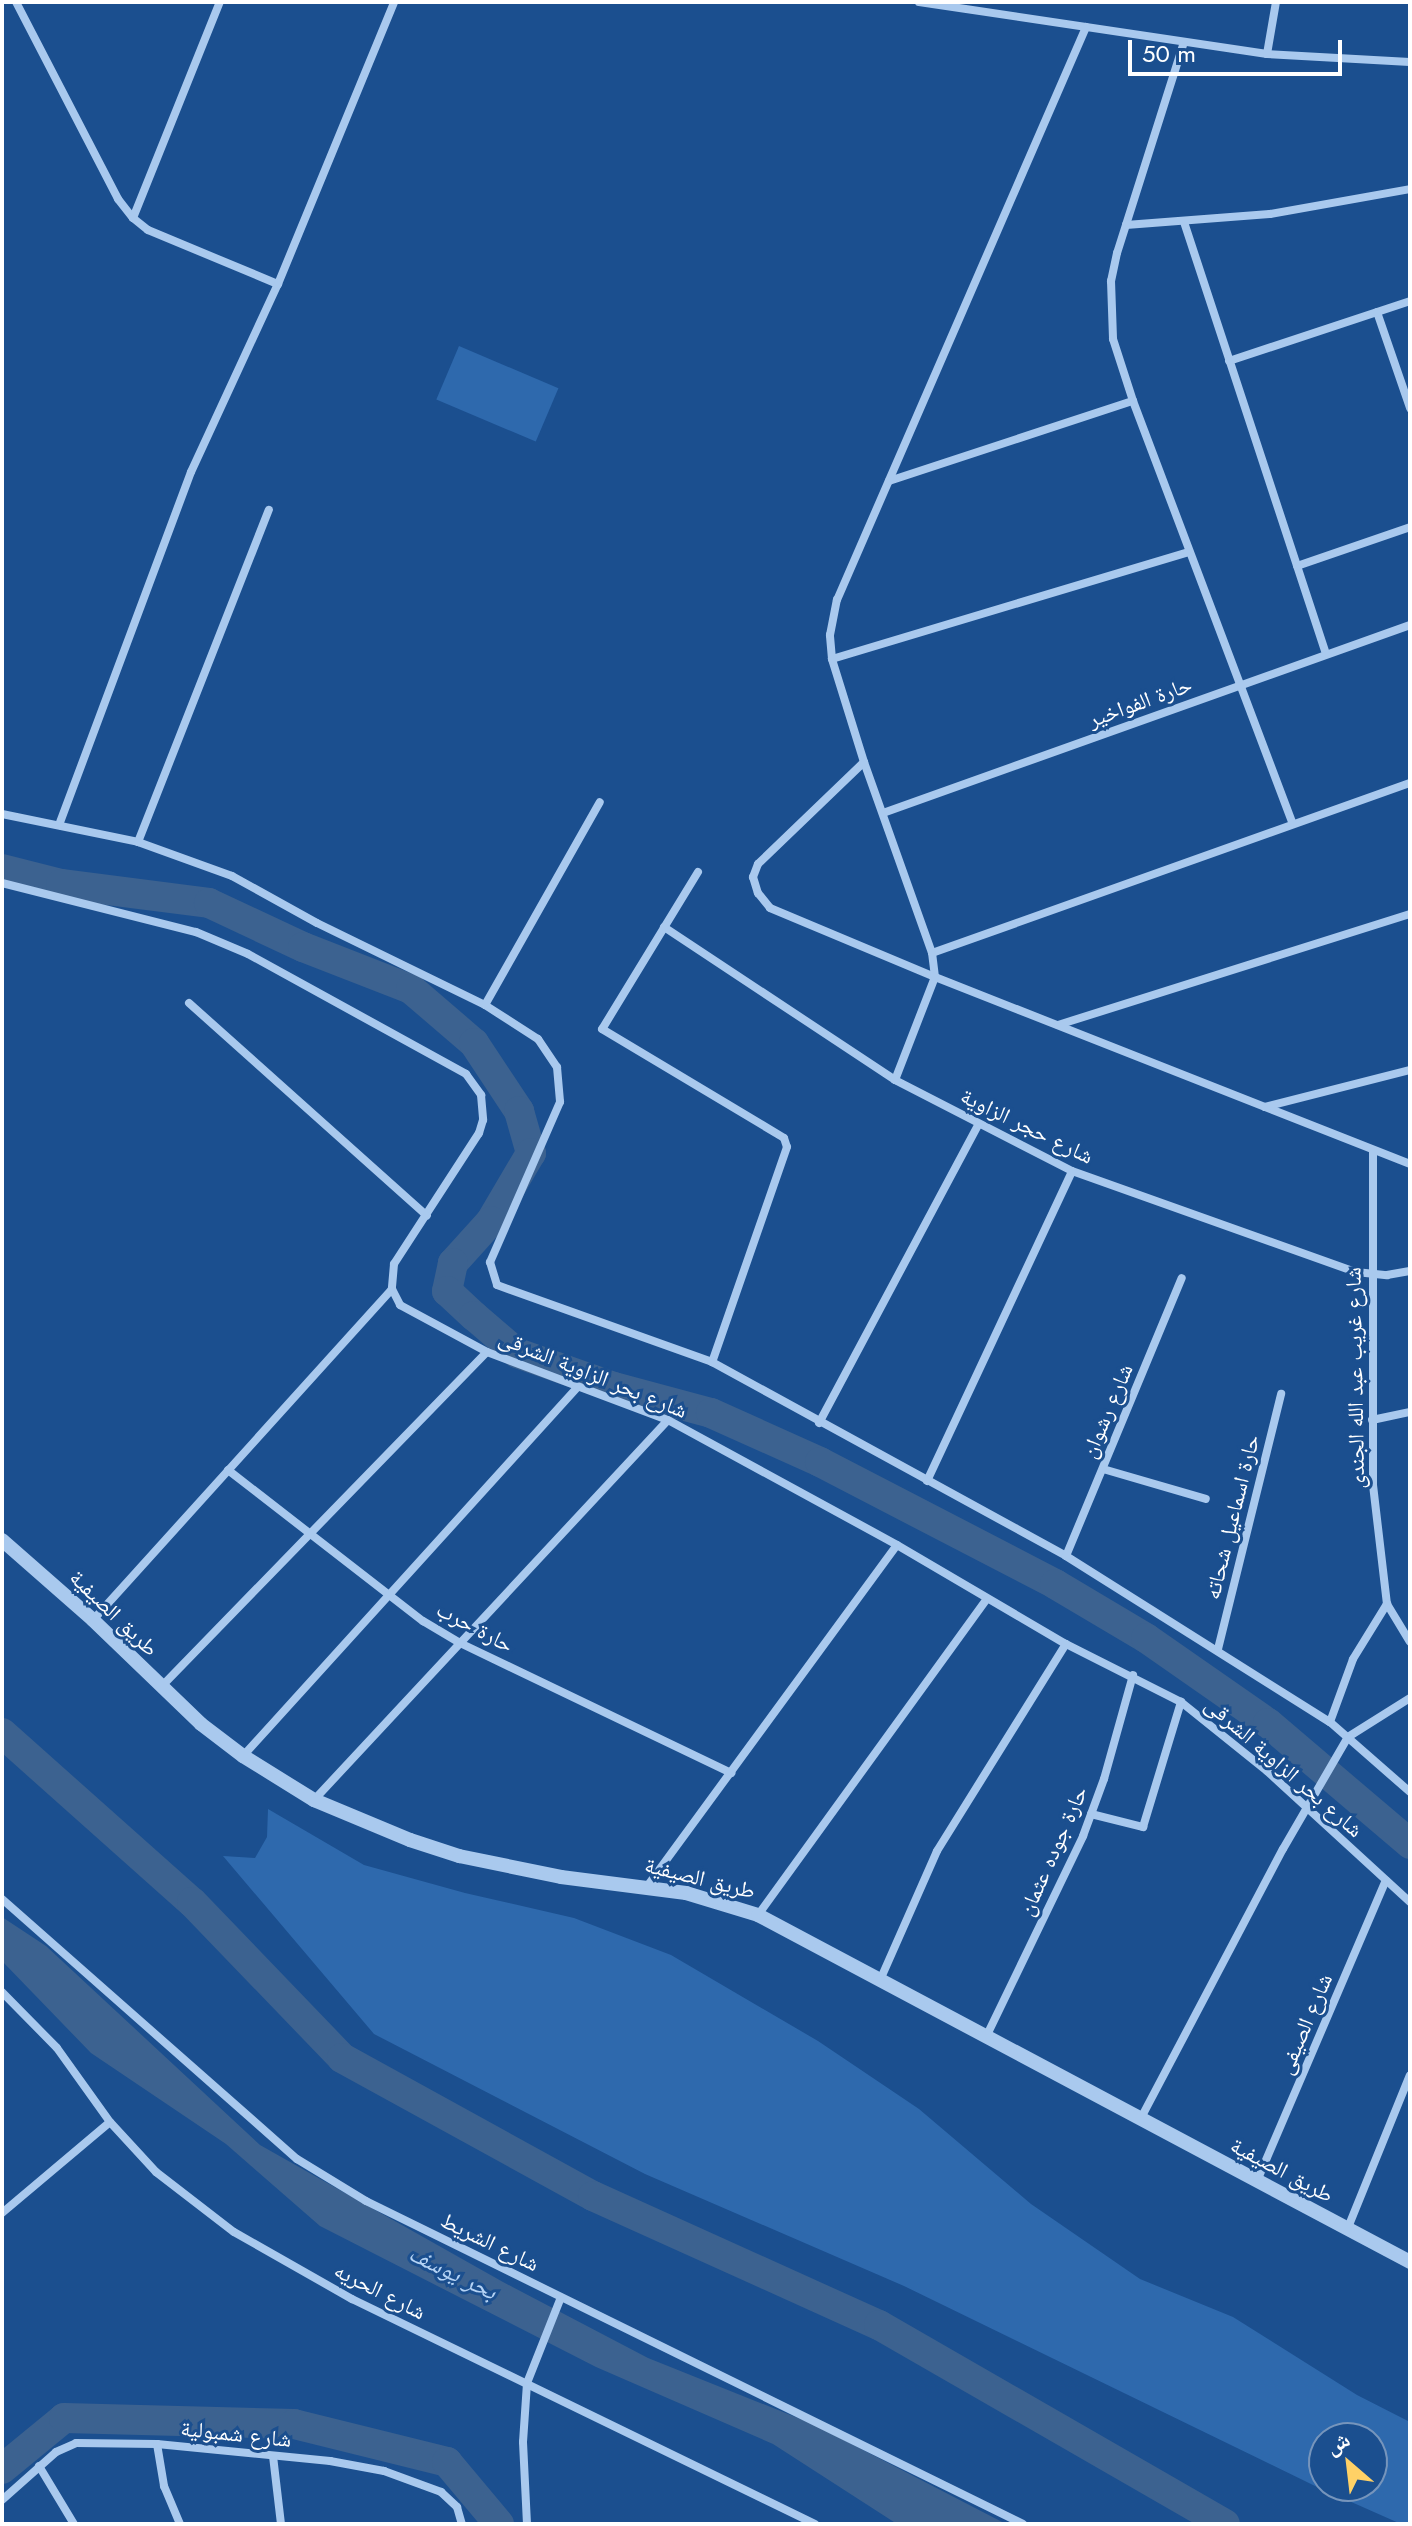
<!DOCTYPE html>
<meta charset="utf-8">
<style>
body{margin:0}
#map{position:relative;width:1412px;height:2526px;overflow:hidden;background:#1b4f8f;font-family:Jost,"Noto Naskh Arabic",sans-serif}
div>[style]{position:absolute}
.green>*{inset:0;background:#2e69ad;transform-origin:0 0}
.water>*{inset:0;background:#3c6290}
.canal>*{height:30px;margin:-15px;padding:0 15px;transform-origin:15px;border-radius:15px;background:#3c6290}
.minor>*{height:8px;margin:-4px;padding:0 4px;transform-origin:4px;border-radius:4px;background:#a9c9ee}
.tertiary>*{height:14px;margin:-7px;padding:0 7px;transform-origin:7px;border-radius:7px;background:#a9c9ee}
span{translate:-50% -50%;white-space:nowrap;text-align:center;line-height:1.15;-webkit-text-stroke:6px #1b4f8f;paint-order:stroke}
.street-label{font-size:22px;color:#fff}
.water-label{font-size:24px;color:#b5d3f5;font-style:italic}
.frame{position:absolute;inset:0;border:4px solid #fff;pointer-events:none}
.north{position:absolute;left:1308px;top:2422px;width:80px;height:80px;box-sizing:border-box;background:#1b4f8f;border:2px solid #7695bc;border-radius:50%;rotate:332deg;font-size:22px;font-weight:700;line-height:32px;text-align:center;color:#fff}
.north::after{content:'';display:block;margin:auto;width:28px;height:36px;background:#ffd166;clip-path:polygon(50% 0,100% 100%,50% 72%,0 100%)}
.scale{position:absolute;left:1128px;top:40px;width:214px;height:36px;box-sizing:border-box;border:4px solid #fff;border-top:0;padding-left:10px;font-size:24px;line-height:28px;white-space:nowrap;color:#fff;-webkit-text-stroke:6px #1b4f8f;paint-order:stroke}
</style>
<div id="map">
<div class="green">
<i style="left:459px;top:346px;width:108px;height:58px;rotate:23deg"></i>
<i style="clip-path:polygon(evenodd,268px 1809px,364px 1865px,465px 1893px,574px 1918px,671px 1955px,818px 2041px,919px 2109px,1031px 2204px,1140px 2279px,1233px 2317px,1357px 2395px,1410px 2422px,1410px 2524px,1401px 2524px,1313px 2485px,904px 2286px,645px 2174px,374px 2034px,223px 1856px,255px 1858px,267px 1837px,268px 1809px,1324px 2438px,1372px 2438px,1372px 2486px,1324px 2486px,1324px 2438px)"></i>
</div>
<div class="water">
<i style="clip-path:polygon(2px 1917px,46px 1946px,260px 2145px,503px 2282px,648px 2358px,813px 2424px,1006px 2524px,897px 2524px,773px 2444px,596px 2367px,320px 2226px,226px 2144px,91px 2053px,2px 1961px)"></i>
</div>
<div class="canal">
<i style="left:2px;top:869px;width:61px;rotate:14.3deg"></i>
<i style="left:61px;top:884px;width:149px;rotate:7.3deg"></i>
<i style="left:209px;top:903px;width:104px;rotate:25.1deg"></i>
<i style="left:303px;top:947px;width:116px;rotate:21.3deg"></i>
<i style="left:411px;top:989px;width:83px;rotate:40.6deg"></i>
<i style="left:474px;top:1043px;width:82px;rotate:56.5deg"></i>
<i style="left:519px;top:1111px;width:44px;rotate:74.1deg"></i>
<i style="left:531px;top:1153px;width:79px;rotate:120.5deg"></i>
<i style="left:491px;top:1221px;width:57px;rotate:132.1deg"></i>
<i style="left:453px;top:1263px;width:29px;rotate:102deg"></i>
<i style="left:447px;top:1291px;width:37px;rotate:43deg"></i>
<i style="left:474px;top:1316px;width:57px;rotate:40.7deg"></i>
<i style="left:517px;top:1353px;width:103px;rotate:19.3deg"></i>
<i style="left:614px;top:1387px;width:100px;rotate:15deg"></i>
<i style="left:711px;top:1413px;width:120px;rotate:24.2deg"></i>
<i style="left:820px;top:1462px;width:265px;rotate:27.4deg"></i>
<i style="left:1055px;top:1584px;width:106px;rotate:30.7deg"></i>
<i style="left:1146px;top:1638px;width:149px;rotate:34.9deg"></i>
<i style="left:1268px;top:1723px;width:187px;rotate:40.4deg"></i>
<i style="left:2px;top:1733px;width:254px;rotate:41.7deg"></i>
<i style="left:192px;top:1902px;width:216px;rotate:46.1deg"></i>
<i style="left:342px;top:2058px;width:286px;rotate:28.8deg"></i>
<i style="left:593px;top:2196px;width:314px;rotate:24.3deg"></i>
<i style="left:879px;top:2325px;width:399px;rotate:29.9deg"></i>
<i style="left:2px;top:2469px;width:80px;rotate:-39.4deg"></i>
<i style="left:64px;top:2418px;width:230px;rotate:1.5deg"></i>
<i style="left:294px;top:2424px;width:158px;rotate:13.9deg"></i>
<i style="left:447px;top:2462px;width:81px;rotate:50deg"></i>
</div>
<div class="minor">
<i style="left:16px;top:2px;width:222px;rotate:62.6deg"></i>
<i style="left:118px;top:199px;width:24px;rotate:52deg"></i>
<i style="left:133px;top:218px;width:19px;rotate:39deg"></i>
<i style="left:148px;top:230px;width:141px;rotate:22.6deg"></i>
<i style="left:919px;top:2px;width:352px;rotate:8.5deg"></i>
<i style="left:1267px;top:54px;width:143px;rotate:3.2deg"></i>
<i style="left:1184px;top:42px;width:221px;rotate:107.6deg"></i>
<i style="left:1117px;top:253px;width:29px;rotate:102deg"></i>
<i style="left:1111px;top:281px;width:58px;rotate:88deg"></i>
<i style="left:1113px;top:339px;width:65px;rotate:72.1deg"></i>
<i style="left:1133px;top:401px;width:452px;rotate:69.3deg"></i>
<i style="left:1267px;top:54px;width:53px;rotate:-80.2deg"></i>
<i style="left:133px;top:218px;width:233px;rotate:-68.1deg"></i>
<i style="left:1184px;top:222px;width:455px;rotate:71.8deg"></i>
<i style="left:1126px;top:225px;width:144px;rotate:-4.4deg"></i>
<i style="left:1270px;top:214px;width:142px;rotate:-10.1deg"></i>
<i style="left:1377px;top:312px;width:102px;rotate:71deg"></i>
<i style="left:1229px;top:361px;width:191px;rotate:-18.3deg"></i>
<i style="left:889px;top:481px;width:257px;rotate:-18.2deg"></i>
<i style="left:1297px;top:566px;width:120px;rotate:-19deg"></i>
<i style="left:832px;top:659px;width:373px;rotate:-16.7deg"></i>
<i style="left:864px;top:762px;width:147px;rotate:136.1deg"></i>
<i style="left:758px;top:864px;width:14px;rotate:111deg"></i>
<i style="left:753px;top:877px;width:17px;rotate:73deg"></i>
<i style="left:758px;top:893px;width:19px;rotate:51deg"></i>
<i style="left:770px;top:908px;width:179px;rotate:22.7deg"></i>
<i style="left:935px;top:977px;width:510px;rotate:21.49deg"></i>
<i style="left:883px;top:813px;width:560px;rotate:-19.63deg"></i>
<i style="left:2px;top:814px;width:139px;rotate:11.6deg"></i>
<i style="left:138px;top:842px;width:100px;rotate:19.9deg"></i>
<i style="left:232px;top:876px;width:97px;rotate:28.9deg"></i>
<i style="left:317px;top:923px;width:187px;rotate:26deg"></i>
<i style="left:485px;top:1005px;width:63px;rotate:32.7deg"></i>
<i style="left:538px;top:1039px;width:34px;rotate:56deg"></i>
<i style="left:557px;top:1067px;width:35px;rotate:85deg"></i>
<i style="left:560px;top:1102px;width:175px;rotate:113.6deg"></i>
<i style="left:490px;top:1262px;width:24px;rotate:73deg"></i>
<i style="left:497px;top:1285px;width:228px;rotate:19.7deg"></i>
<i style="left:712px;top:1362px;width:404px;rotate:28.7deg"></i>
<i style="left:1066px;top:1556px;width:312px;rotate:32.2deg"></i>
<i style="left:1330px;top:1722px;width:106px;rotate:41.2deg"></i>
<i style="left:59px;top:825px;width:377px;rotate:-69.5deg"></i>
<i style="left:191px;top:472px;width:207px;rotate:-65.2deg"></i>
<i style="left:278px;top:284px;width:305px;rotate:-67.6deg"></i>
<i style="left:138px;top:842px;width:357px;rotate:-68.5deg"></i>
<i style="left:698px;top:872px;width:184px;rotate:121.4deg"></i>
<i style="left:602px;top:1029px;width:212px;rotate:30.9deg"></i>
<i style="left:784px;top:1138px;width:9px;rotate:72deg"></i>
<i style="left:787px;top:1147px;width:228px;rotate:109.2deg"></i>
<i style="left:2px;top:883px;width:200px;rotate:14.2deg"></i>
<i style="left:196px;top:932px;width:56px;rotate:22.9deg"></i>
<i style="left:248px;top:954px;width:249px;rotate:28.8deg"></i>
<i style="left:466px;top:1074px;width:26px;rotate:54deg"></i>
<i style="left:481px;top:1095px;width:25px;rotate:85deg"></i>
<i style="left:483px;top:1120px;width:14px;rotate:107deg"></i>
<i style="left:479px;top:1133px;width:156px;rotate:123deg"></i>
<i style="left:394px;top:1264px;width:25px;rotate:95deg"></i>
<i style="left:392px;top:1289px;width:18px;rotate:63deg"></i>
<i style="left:400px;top:1305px;width:99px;rotate:28.4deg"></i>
<i style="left:487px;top:1352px;width:193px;rotate:20.6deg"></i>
<i style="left:668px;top:1420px;width:261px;rotate:28.6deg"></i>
<i style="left:897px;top:1545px;width:196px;rotate:30.4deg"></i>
<i style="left:1066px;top:1644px;width:129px;rotate:26.8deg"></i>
<i style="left:1181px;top:1702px;width:110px;rotate:38.7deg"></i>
<i style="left:1267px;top:1771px;width:194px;rotate:42.5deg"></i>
<i style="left:664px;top:927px;width:277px;rotate:33.5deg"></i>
<i style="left:895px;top:1080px;width:199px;rotate:27.2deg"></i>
<i style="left:1072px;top:1171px;width:301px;rotate:19.6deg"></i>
<i style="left:1356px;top:1272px;width:31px;rotate:6deg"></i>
<i style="left:1387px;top:1275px;width:23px;rotate:-10deg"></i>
<i style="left:932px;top:953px;width:507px;rotate:-19.58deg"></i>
<i style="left:189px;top:1003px;width:319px;rotate:41.8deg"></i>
<i style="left:485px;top:1005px;width:233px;rotate:-60.5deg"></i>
<i style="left:1058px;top:1025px;width:369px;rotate:-17.5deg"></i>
<i style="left:895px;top:1080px;width:110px;rotate:-68.8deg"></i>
<i style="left:935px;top:977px;width:24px;rotate:-97deg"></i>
<i style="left:932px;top:953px;width:203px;rotate:-109.6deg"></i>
<i style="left:864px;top:762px;width:108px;rotate:-107.3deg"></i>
<i style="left:832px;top:659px;width:24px;rotate:-95deg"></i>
<i style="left:830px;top:635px;width:36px;rotate:-79deg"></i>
<i style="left:837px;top:600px;width:625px;rotate:-66.51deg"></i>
<i style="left:1265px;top:1107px;width:150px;rotate:-14.3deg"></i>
<i style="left:1373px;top:1151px;width:334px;rotate:90deg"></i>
<i style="left:1373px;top:1485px;width:120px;rotate:83.3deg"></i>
<i style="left:1387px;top:1604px;width:44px;rotate:58.8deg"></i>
<i style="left:1372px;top:1420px;width:39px;rotate:-12deg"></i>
<i style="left:819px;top:1423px;width:338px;rotate:-61.9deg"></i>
<i style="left:1103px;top:1469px;width:107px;rotate:16.2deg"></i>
<i style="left:228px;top:1470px;width:247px;rotate:37.8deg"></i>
<i style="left:423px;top:1621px;width:43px;rotate:30.7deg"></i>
<i style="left:460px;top:1643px;width:301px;rotate:25.6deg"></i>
<i style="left:927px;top:1481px;width:342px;rotate:-64.9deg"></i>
<i style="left:1066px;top:1556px;width:301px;rotate:-67.4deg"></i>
<i style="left:93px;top:1620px;width:446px;rotate:-47.9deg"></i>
<i style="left:1218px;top:1649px;width:263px;rotate:-76.1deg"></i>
<i style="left:161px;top:1687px;width:467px;rotate:-45.8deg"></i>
<i style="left:1330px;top:1722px;width:67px;rotate:-69.9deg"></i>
<i style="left:1353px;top:1659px;width:65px;rotate:-58.3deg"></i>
<i style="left:243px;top:1756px;width:497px;rotate:-47.8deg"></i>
<i style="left:314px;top:1800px;width:519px;rotate:-47.03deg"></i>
<i style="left:1091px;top:1814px;width:54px;rotate:14deg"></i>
<i style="left:1143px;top:1827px;width:131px;rotate:-73.1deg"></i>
<i style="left:648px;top:1885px;width:421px;rotate:-53.8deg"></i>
<i style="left:2px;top:1899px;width:393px;rotate:41.4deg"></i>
<i style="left:297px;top:2159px;width:81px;rotate:31.3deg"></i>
<i style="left:366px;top:2201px;width:732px;rotate:26.18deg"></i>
<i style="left:758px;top:1915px;width:390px;rotate:-54.1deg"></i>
<i style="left:881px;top:1978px;width:139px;rotate:-66.2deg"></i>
<i style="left:937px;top:1851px;width:244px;rotate:-58.1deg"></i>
<i style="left:2px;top:1992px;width:78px;rotate:45.5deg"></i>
<i style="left:57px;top:2048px;width:91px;rotate:54.4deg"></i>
<i style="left:110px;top:2122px;width:68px;rotate:47.4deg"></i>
<i style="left:156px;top:2172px;width:98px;rotate:37.6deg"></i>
<i style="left:234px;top:2232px;width:136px;rotate:29.6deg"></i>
<i style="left:352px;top:2299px;width:515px;rotate:25.92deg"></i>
<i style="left:987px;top:2035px;width:221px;rotate:-64.2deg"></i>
<i style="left:1083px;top:1836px;width:61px;rotate:-69.8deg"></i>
<i style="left:1104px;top:1779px;width:108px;rotate:-74.4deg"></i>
<i style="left:1141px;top:2118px;width:304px;rotate:-62.2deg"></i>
<i style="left:1283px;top:1849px;width:129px;rotate:-59.9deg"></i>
<i style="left:1348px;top:1737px;width:73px;rotate:-32.2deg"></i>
<i style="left:1257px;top:2181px;width:327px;rotate:-66.8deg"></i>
<i style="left:2px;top:2213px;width:141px;rotate:-40.1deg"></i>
<i style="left:1347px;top:2230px;width:167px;rotate:-67.9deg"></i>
<i style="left:157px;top:2444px;width:43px;rotate:80.5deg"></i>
<i style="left:164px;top:2486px;width:41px;rotate:67.2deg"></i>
<i style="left:273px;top:2456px;width:68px;rotate:83.3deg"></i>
<i style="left:39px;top:2466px;width:68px;rotate:58.9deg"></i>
<i style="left:2px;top:2500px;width:72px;rotate:-41.6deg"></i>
<i style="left:56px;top:2452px;width:22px;rotate:-24deg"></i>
<i style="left:76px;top:2443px;width:81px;rotate:0.7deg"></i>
<i style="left:157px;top:2444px;width:174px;rotate:5.6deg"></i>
<i style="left:330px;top:2461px;width:55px;rotate:10.5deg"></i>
<i style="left:384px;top:2471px;width:61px;rotate:20.2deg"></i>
<i style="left:441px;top:2492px;width:22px;rotate:43deg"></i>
<i style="left:457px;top:2507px;width:18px;rotate:74deg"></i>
<i style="left:527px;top:2524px;width:82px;rotate:-92.8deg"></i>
<i style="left:523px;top:2442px;width:59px;rotate:-86.1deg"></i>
<i style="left:527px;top:2383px;width:92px;rotate:-68.4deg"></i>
</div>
<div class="tertiary">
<i style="left:2px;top:1540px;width:121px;rotate:41.3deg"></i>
<i style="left:93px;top:1620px;width:150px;rotate:43.9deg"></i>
<i style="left:201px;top:1724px;width:53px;rotate:37.3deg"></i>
<i style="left:243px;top:1756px;width:84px;rotate:31.8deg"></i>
<i style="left:314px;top:1800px;width:104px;rotate:22.6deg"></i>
<i style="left:410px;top:1840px;width:52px;rotate:18.1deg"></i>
<i style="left:459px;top:1856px;width:104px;rotate:11.6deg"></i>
<i style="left:561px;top:1877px;width:126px;rotate:7.3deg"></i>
<i style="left:686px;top:1893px;width:75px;rotate:17deg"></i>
<i style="left:758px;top:1915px;width:739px;rotate:28.02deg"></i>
</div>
<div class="street-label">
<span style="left:1140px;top:702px;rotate:-20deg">حارة الفواخير</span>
<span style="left:1027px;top:1126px;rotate:26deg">شارع حجر الزاوية</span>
<span style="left:593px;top:1374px;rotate:22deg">شارع بحر الزاوية الشرقى</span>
<span style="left:1355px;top:1378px;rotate:-91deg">شارع غريب عبد الله الجندى</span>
<span style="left:1107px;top:1411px;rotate:-67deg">شارع رشوان</span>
<span style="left:1232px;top:1517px;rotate:-76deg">حارة اسماعيل شحاته</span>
<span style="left:114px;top:1613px;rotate:44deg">طريق الصيفية</span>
<span style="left:475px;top:1627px;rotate:28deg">حارة حرب</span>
<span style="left:1284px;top:1767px;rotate:41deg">شارع بحر الزاوية الشرقى</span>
<span style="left:1053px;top:1851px;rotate:-66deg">حارة جوده عثمان</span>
<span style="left:700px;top:1878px;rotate:14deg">طريق الصيفية</span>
<span style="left:1305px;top:2024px;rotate:-67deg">شارع الصيفى</span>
<span style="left:1282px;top:2170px;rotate:28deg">طريق الصيفية</span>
<span style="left:490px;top:2242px;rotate:26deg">شارع الشريط</span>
<span style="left:380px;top:2291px;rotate:27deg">شارع الحريه</span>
<span style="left:236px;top:2434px;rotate:6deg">شارع شمبولية</span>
</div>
<div class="water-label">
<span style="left:453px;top:2272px;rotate:26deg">بحر يوسف</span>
</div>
<div class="frame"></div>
<div class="north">ش</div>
<div class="scale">50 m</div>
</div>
